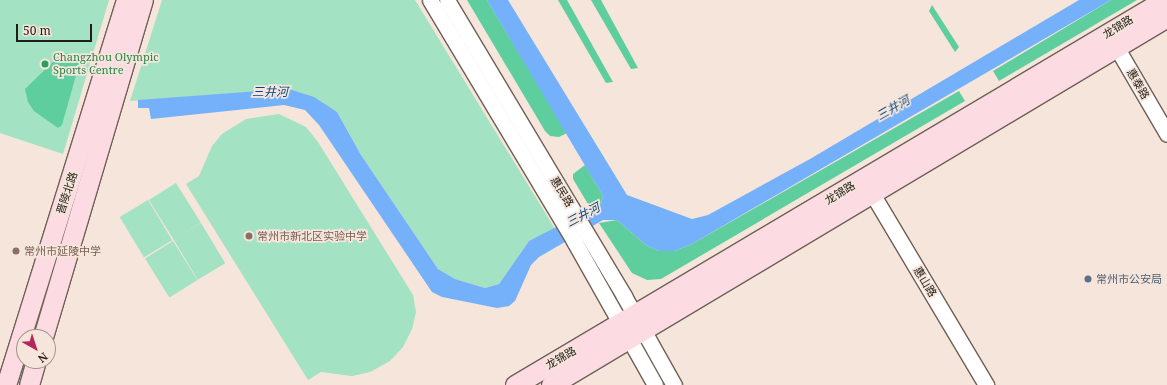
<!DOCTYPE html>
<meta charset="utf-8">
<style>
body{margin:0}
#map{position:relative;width:1167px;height:385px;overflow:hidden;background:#f5e5da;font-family:"Noto Serif","Noto Sans SC",serif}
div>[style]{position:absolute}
.green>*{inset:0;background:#a3e2c2;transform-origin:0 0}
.forest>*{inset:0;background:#5fce9e}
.water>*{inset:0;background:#75b1fb}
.roads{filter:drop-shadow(1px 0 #6e6057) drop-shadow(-1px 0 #6e6057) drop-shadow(0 1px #6e6057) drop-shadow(0 -1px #6e6057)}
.minor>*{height:15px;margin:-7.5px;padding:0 7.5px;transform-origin:7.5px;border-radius:7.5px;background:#fff}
.major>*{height:19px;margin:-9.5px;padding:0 9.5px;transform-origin:9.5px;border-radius:9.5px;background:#fcdbe2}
.dots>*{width:11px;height:11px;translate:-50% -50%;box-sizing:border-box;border:2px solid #f5e5da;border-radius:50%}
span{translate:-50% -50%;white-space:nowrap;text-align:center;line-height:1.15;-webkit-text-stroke:3.5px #f5e5da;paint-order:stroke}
.street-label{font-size:11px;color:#221c18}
.leisure-label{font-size:11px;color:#27864d}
.left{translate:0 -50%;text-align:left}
.education-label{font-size:11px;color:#785e54}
.service-label{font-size:11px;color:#4e5e75}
.water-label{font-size:12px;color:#024384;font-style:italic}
.north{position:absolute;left:16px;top:329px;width:40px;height:40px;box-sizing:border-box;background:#f5e5da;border:1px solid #a1958c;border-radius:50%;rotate:141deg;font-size:11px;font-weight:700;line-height:16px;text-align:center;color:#221c18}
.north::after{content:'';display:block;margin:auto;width:14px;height:18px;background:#b4275d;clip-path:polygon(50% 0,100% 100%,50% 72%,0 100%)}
.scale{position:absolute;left:16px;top:24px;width:76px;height:18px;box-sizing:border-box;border:2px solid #221c18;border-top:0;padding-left:5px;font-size:12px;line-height:14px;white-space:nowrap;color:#221c18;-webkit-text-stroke:3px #f5e5da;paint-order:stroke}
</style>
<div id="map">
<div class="green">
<i style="clip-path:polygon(0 0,109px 0,63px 154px,0 133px)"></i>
<i style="clip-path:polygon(162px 0,415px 0,555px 229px,529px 241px,499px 284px,485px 288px,455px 279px,438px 269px,361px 155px,337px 112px,292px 90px,130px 101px)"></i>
<i style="clip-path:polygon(279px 114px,306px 127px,318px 142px,413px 295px,416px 312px,412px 329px,403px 347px,390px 361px,370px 372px,352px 376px,321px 372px,308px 380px,186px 184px,199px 176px,212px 146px,222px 134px,246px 119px)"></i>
<i style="left:176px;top:183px;width:47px;height:32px;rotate:58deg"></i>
<i style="left:148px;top:200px;width:47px;height:33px;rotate:59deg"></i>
<i style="left:201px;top:223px;width:47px;height:32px;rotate:59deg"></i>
<i style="left:173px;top:241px;width:46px;height:33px;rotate:58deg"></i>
</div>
<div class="forest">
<i style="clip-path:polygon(467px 0,487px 0,567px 133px,559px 137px,550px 136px,545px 131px)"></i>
<i style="clip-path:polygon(558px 0,567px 0,613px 82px,606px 83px)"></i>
<i style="clip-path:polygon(591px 0,601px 0,638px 68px,631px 69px)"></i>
<i style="clip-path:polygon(1111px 0,1137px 0,999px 81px,993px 71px)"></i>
<i style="clip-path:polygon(932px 5px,959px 47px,955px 52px,929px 11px)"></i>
<i style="clip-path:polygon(67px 53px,78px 55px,80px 61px,62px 125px,58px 128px,34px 111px,28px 102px,25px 89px,60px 55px)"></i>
<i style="clip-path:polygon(959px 91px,965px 101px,661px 279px,647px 280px,632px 273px,599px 223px,617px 220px,646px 245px,659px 251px,674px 251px,692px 244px)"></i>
<i style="clip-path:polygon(585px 165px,603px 196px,601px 204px,591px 209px,573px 179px,573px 174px)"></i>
</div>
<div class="water">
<i style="clip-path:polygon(487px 0,508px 0,627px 195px,692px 219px,708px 215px,810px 159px,1079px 0,1111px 0,692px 244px,674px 251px,659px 251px,646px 245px,617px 220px,603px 220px,539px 257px,531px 265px,515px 301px,509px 306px,497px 308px,442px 297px,432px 292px,319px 125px,305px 110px,284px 105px,151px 119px,149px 108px,138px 108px,138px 100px,273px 90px,292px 90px,314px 97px,337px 112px,361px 155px,438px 269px,455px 279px,485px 288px,499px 284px,529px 241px,601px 204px,603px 196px)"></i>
</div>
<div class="roads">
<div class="minor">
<i style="left:430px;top:0;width:281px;rotate:59.1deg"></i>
<i style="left:574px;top:241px;width:165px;rotate:60.6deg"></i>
<i style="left:447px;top:0;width:345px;rotate:59.1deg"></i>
<i style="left:624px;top:296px;width:102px;rotate:60.7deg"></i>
<i style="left:1111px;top:38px;width:111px;rotate:59.7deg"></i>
<i style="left:867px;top:185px;width:233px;rotate:59.2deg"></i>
</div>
<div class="major">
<i style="left:43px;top:337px;width:352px;rotate:-73.5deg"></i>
<i style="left:6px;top:385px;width:403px;rotate:-72.7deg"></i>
<i style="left:29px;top:385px;width:25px;rotate:-74deg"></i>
<i style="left:515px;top:385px;width:755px;rotate:-30.68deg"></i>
<i style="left:551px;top:385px;width:718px;rotate:-30.85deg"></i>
</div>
</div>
<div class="dots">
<i style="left:45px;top:64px;background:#2e9e5b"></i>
<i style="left:249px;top:236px;background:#8d6e63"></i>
<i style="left:16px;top:251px;background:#8d6e63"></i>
<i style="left:1088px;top:279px;background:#5c6f8a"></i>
</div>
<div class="street-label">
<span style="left:1118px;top:27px;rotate:-31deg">龙锦路</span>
<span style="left:1138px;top:84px;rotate:60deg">惠泰路</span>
<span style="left:562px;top:192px;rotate:59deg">惠民路</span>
<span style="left:67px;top:193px;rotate:-72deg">晋陵北路</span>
<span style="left:840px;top:193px;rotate:-31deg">龙锦路</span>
<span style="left:925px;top:282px;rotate:59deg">惠山路</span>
<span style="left:561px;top:358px;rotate:-30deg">龙锦路</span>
</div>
<div class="leisure-label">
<span class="left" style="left:53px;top:64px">Changzhou Olympic<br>Sports Centre</span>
</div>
<div class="education-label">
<span class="left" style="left:257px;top:236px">常州市新北区实验中学</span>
<span class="left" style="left:24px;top:251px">常州市延陵中学</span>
</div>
<div class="service-label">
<span class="left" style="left:1096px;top:279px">常州市公安局</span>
</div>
<div class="water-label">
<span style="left:270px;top:92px">三井河</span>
<span style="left:893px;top:108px;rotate:-30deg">三井河</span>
<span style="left:583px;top:215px;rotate:-28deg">三井河</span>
</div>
<div class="north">N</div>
<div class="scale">50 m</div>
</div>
